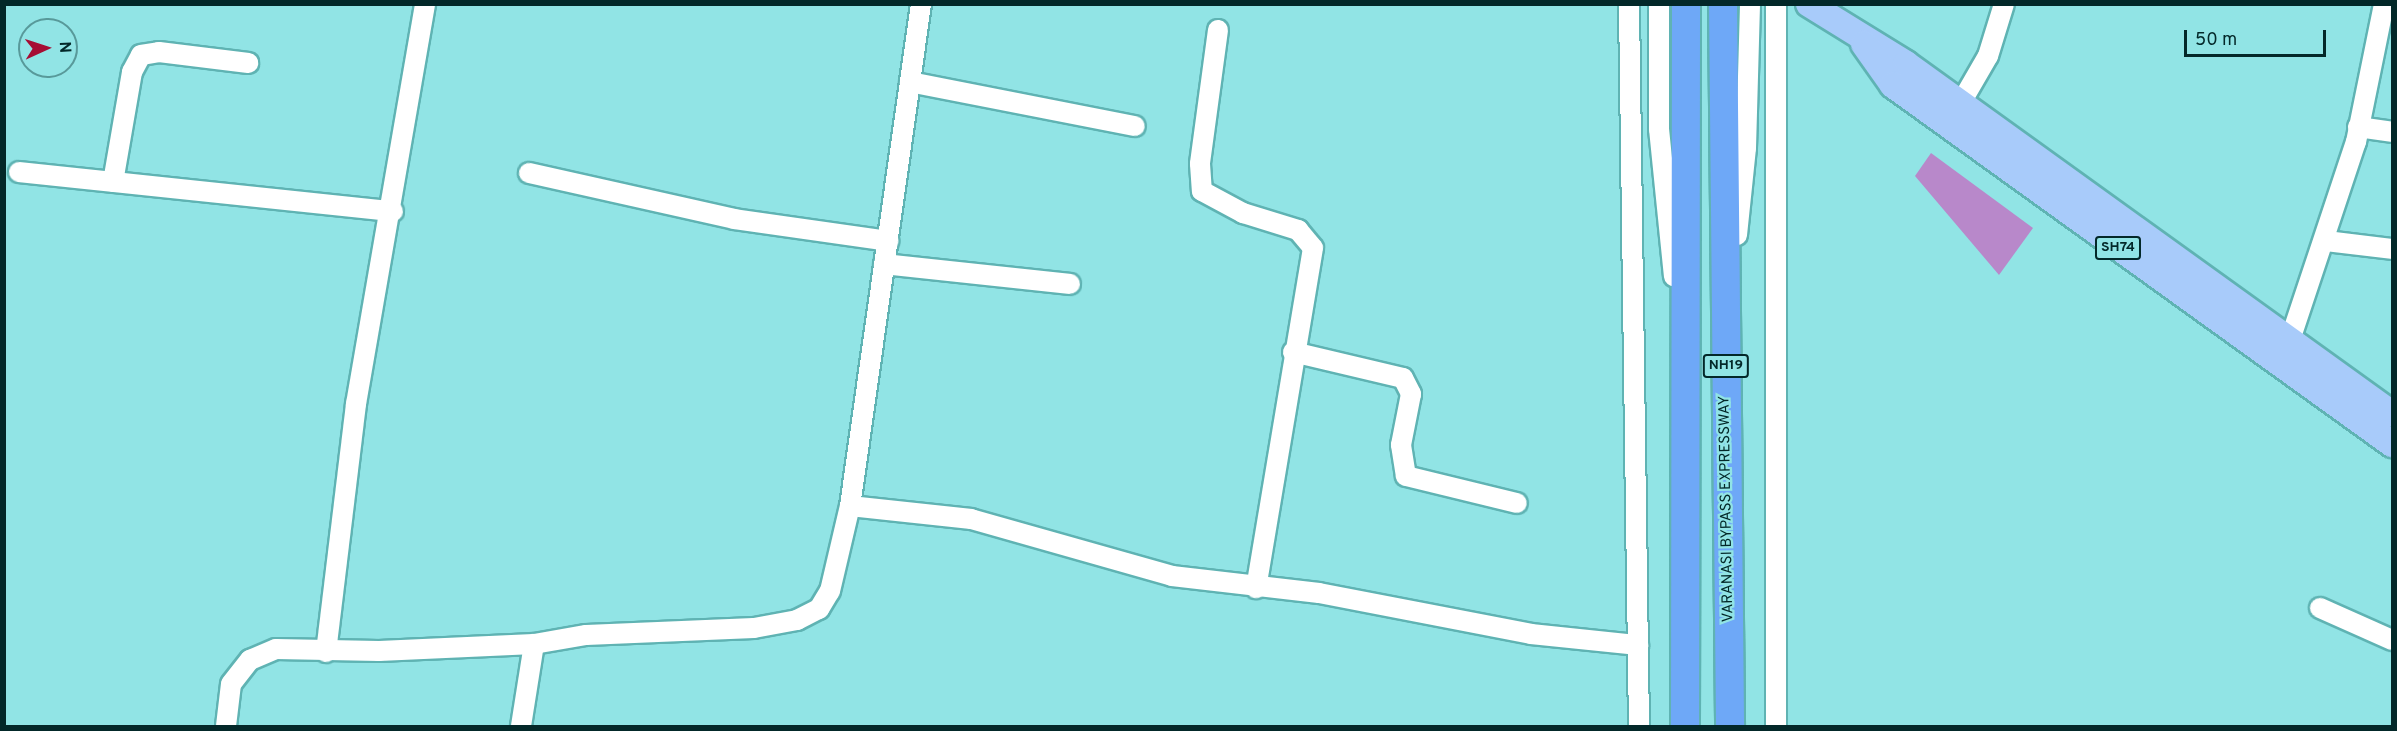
<!DOCTYPE html>
<style>
body{margin:0}
#map{position:relative;width:2397px;height:731px;overflow:hidden;background:#91e4e5;font-family:Overpass,sans-serif}
div>[style]{position:absolute}
.building>*{inset:0;background:#b888ca}
.roads{filter:drop-shadow(2px 0 #5fb3b3) drop-shadow(-2px 0 #5fb3b3) drop-shadow(0 2px #5fb3b3) drop-shadow(0 -2px #5fb3b3)}
.minor>*{height:20px;margin:-10px;padding:0 10px;transform-origin:10px;border-radius:10px;background:#fff}
.major>*{height:26px;margin:-13px;padding:0 13px;transform-origin:13px;border-radius:13px;background:#a8cbfa}
.highway>*{height:28px;margin:-14px;padding:0 14px;transform-origin:14px;border-radius:14px;background:#6ea8f7}
span{translate:-50% -50%;white-space:nowrap;text-align:center;line-height:1.15;-webkit-text-stroke:4.5px #91e4e5;paint-order:stroke}
.shield-label span{padding:2px 4px;background:#91e4e5;border:2px solid;border-radius:4px;-webkit-text-stroke-width:0}
.shield-label{font-size:14px;color:#032829;font-weight:700}
.street-label{font-size:15px;color:#032829}
.frame{position:absolute;inset:0;border:6px solid #032829;pointer-events:none}
.north{position:absolute;left:18px;top:18px;width:60px;height:60px;box-sizing:border-box;background:#91e4e5;border:2px solid #58999a;border-radius:50%;rotate:87deg;font-size:16px;font-weight:700;line-height:24px;text-align:center;color:#032829}
.north::after{content:'';display:block;margin:auto;width:21px;height:27px;background:#a60d34;clip-path:polygon(50% 0,100% 100%,50% 72%,0 100%)}
.scale{position:absolute;left:2184px;top:30px;width:142px;height:27px;box-sizing:border-box;border:3px solid #032829;border-top:0;padding-left:8px;font-size:18px;line-height:21px;white-space:nowrap;color:#032829;-webkit-text-stroke:4px #91e4e5;paint-order:stroke}
</style>
<div id="map">
<div class="building">
<i style="clip-path:polygon(1931px 153px,2033px 228px,1999px 275px,1915px 176px)"></i>
</div>
<div class="roads">
<div class="minor">
<i style="left:1629px;top:4px;width:722px;rotate:89.21deg"></i>
<i style="left:1659px;top:4px;width:125px;rotate:90deg"></i>
<i style="left:1659px;top:129px;width:148px;rotate:84.2deg"></i>
<i style="left:1218px;top:30px;width:135px;rotate:97.7deg"></i>
<i style="left:1200px;top:164px;width:27px;rotate:86deg"></i>
<i style="left:1202px;top:191px;width:47px;rotate:28.2deg"></i>
<i style="left:1243px;top:213px;width:58px;rotate:17.2deg"></i>
<i style="left:1298px;top:230px;width:23px;rotate:50deg"></i>
<i style="left:1313px;top:248px;width:345px;rotate:99.5deg"></i>
<i style="left:910px;top:82px;width:229px;rotate:11.1deg"></i>
<i style="left:1959px;top:106px;width:58px;rotate:-59.9deg"></i>
<i style="left:1988px;top:56px;width:54px;rotate:-72.9deg"></i>
<i style="left:2358px;top:127px;width:34px;rotate:8deg"></i>
<i style="left:19px;top:172px;width:376px;rotate:6deg"></i>
<i style="left:529px;top:173px;width:210px;rotate:12.6deg"></i>
<i style="left:734px;top:219px;width:156px;rotate:8.1deg"></i>
<i style="left:113px;top:182px;width:112px;rotate:-80.2deg"></i>
<i style="left:132px;top:72px;width:19px;rotate:-62deg"></i>
<i style="left:141px;top:55px;width:18px;rotate:-9deg"></i>
<i style="left:159px;top:52px;width:90px;rotate:7deg"></i>
<i style="left:1737px;top:235px;width:87px;rotate:-84.1deg"></i>
<i style="left:1746px;top:148px;width:144px;rotate:-88.4deg"></i>
<i style="left:2326px;top:241px;width:66px;rotate:6.9deg"></i>
<i style="left:884px;top:264px;width:187px;rotate:6.1deg"></i>
<i style="left:2290px;top:340px;width:209px;rotate:-71.6deg"></i>
<i style="left:2356px;top:142px;width:141px;rotate:-78.5deg"></i>
<i style="left:1293px;top:352px;width:113px;rotate:13.3deg"></i>
<i style="left:1403px;top:378px;width:18px;rotate:63deg"></i>
<i style="left:1411px;top:394px;width:52px;rotate:101.1deg"></i>
<i style="left:1401px;top:445px;width:31px;rotate:81deg"></i>
<i style="left:1406px;top:476px;width:114px;rotate:13.7deg"></i>
<i style="left:850px;top:506px;width:122px;rotate:6.1deg"></i>
<i style="left:971px;top:519px;width:209px;rotate:15.8deg"></i>
<i style="left:1172px;top:576px;width:148px;rotate:6.6deg"></i>
<i style="left:1319px;top:593px;width:216px;rotate:10.9deg"></i>
<i style="left:1531px;top:634px;width:108px;rotate:5.9deg"></i>
<i style="left:2320px;top:608px;width:79px;rotate:24deg"></i>
<i style="left:326px;top:652px;width:250px;rotate:-83.1deg"></i>
<i style="left:356px;top:404px;width:406px;rotate:-80.2deg"></i>
<i style="left:226px;top:726px;width:42px;rotate:-83.2deg"></i>
<i style="left:231px;top:684px;width:31px;rotate:-52deg"></i>
<i style="left:250px;top:660px;width:28px;rotate:-23deg"></i>
<i style="left:276px;top:649px;width:103px;rotate:1.1deg"></i>
<i style="left:379px;top:651px;width:155px;rotate:-2.6deg"></i>
<i style="left:534px;top:644px;width:53px;rotate:-9.8deg"></i>
<i style="left:586px;top:635px;width:168px;rotate:-2.4deg"></i>
<i style="left:754px;top:628px;width:44px;rotate:-10.5deg"></i>
<i style="left:797px;top:620px;width:25px;rotate:-27deg"></i>
<i style="left:819px;top:609px;width:21px;rotate:-59deg"></i>
<i style="left:830px;top:591px;width:87px;rotate:-76.8deg"></i>
<i style="left:850px;top:506px;width:507px;rotate:-81.95deg"></i>
<i style="left:521px;top:726px;width:83px;rotate:-81deg"></i>
<i style="left:1776px;top:726px;width:722px;rotate:-90deg"></i>
</div>
<div class="major">
<i style="left:1809px;top:4px;width:114px;rotate:31.7deg"></i>
<i style="left:1906px;top:64px;width:599px;rotate:35.76deg"></i>
<i style="left:1864px;top:44px;width:50px;rotate:54.7deg"></i>
<i style="left:1893px;top:85px;width:615px;rotate:35.73deg"></i>
</div>
<div class="highway">
<i style="left:1723px;top:4px;width:722px;rotate:89.44deg"></i>
<i style="left:1685px;top:726px;width:722px;rotate:-89.92deg"></i>
</div>
</div>
<div class="shield-label">
<span style="left:2118px;top:248px">SH74</span>
<span style="left:1726px;top:366px">NH19</span>
</div>
<div class="street-label">
<span style="left:1727px;top:509px;rotate:-91deg">VARANASI BYPASS EXPRESSWAY</span>
</div>
<div class="frame"></div>
<div class="north">N</div>
<div class="scale">50 m</div>
</div>
